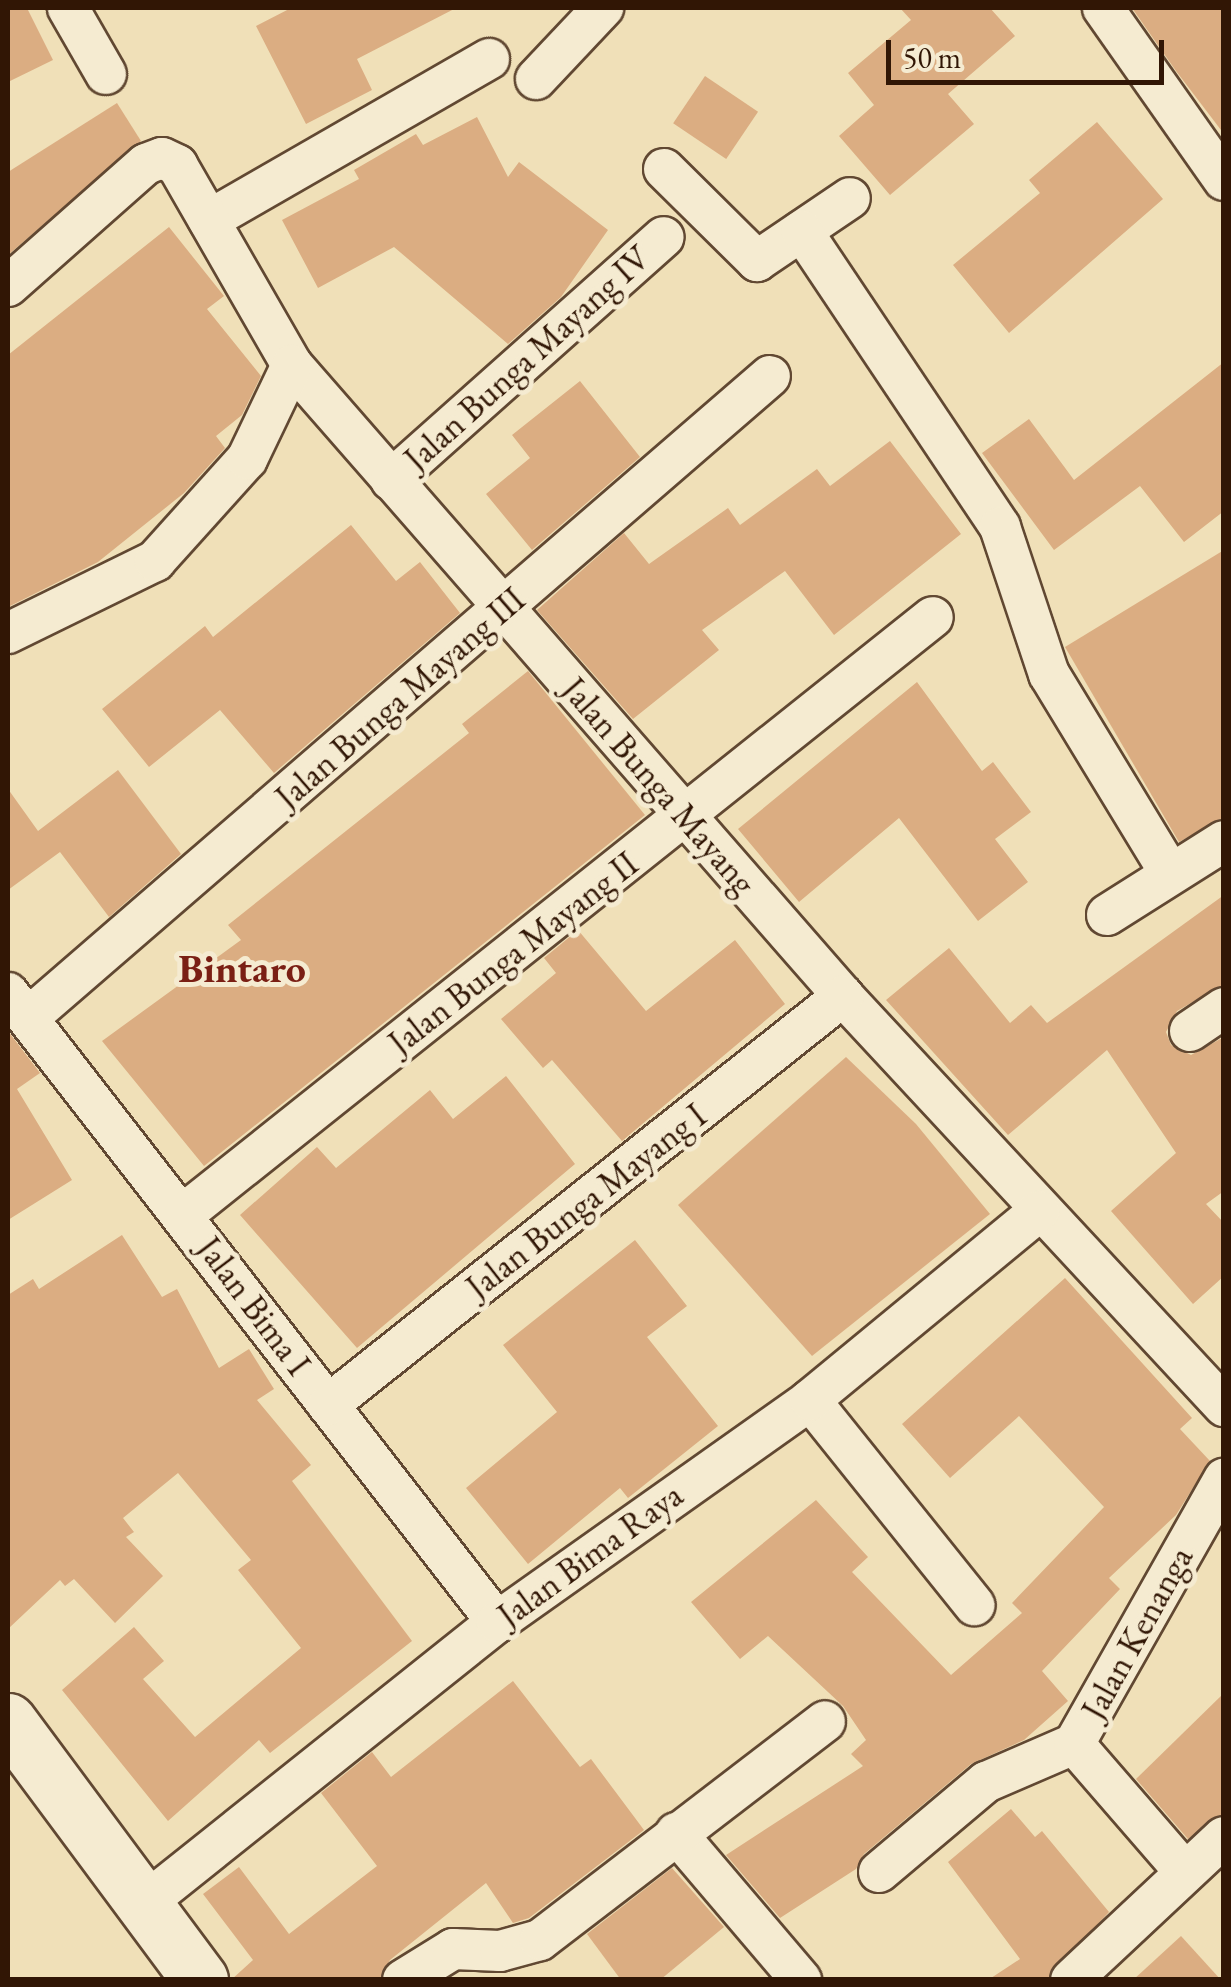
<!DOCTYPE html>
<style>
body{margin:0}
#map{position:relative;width:1231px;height:1987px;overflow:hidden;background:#f0e0b8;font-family:"EB Garamond",serif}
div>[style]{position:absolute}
.building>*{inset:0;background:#dbad82;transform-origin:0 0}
.roads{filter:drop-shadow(2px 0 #614832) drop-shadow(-2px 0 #614832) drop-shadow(0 2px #614832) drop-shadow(0 -2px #614832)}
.minor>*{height:40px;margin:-20px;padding:0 20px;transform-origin:20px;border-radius:20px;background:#f5ebd1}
.secondary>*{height:55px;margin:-27.5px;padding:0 27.5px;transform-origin:27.5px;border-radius:27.5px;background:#f5ebd1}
span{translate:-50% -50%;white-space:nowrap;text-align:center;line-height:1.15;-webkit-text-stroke:10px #f5ebd1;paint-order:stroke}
.street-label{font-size:35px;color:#311605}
.quarter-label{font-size:40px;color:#7a1f14;font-weight:700}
.frame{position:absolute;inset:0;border:10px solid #311605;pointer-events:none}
.scale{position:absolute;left:886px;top:40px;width:278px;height:45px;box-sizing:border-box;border:5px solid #311605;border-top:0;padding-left:12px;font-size:30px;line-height:35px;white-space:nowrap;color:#311605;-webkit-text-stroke:8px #f5ebd1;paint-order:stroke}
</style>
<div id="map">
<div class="building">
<i style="clip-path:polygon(8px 8px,27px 8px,53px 60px,8px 82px)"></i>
<i style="clip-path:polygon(291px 8px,456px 8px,357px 59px,372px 90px,306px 124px,256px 26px)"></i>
<i style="clip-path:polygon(900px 8px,990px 8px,1015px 36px,948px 94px,974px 124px,890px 195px,839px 136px,874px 105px,848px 73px,911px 20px)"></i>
<i style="clip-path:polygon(1132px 8px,1224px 8px,1224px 134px,1176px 71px)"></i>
<i style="left:705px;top:76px;width:64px;height:57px;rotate:34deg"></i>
<i style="clip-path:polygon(117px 103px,141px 141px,8px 255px,8px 172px)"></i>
<i style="clip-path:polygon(477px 117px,508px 177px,519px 162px,608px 230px,561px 297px,508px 344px,394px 247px,318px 288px,282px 220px,359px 179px,354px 170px,416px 134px,423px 145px)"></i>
<i style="clip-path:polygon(1097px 122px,1163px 199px,1009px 333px,953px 265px,1040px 193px,1029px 180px)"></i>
<i style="clip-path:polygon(169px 227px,224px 296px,207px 309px,261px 376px,242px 415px,216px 436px,225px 448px,184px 493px,98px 562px,8px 607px,8px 355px)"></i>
<i style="clip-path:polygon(1224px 362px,1224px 511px,1184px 542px,1140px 486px,1054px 550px,982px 453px,1029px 419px,1074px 480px)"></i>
<i style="clip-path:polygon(580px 381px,640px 457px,532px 550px,486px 494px,530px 458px,512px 435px)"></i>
<i style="clip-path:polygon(890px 441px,961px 534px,834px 635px,785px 571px,702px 630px,719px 650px,633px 719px,537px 610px,624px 533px,649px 564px,728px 508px,740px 525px,817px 469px,830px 486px)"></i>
<i style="clip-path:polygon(351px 525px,396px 581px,420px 562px,460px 613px,274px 773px,220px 710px,149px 767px,102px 709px,205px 626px,213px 637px)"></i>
<i style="clip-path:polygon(1224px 550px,1224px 817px,1179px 842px,1065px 647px)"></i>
<i style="clip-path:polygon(528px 671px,645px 815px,204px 1166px,102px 1041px,241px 940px,228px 925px,469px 733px,462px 724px)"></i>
<i style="clip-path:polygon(917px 682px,982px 771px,993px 762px,1031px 812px,995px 839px,1028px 882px,978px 921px,899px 818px,799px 902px,738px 829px)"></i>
<i style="clip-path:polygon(118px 770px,181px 854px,109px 917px,60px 852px,8px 890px,8px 789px,38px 831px)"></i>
<i style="clip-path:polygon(1224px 895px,1224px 984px,1177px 1011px,1166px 1032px,1171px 1045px,1191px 1055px,1224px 1037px,1224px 1191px,1206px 1204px,1224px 1223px,1224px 1276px,1193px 1304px,1111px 1211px,1176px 1153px,1107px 1050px,1008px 1135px,886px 1000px,949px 948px,1010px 1023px,1031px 1005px,1047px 1023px)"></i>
<i style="clip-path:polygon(578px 930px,646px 1011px,735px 940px,785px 1004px,622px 1141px,552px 1060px,543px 1068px,501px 1019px,556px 973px,544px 958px)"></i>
<i style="clip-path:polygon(8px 1031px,40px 1073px,17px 1089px,72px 1180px,8px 1220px)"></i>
<i style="clip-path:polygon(846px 1057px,916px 1124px,990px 1214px,812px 1356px,678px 1205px)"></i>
<i style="clip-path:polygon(506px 1076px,575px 1164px,357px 1348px,240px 1215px,317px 1147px,336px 1168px,430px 1090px,453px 1119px)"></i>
<i style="clip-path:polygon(122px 1235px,162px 1297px,177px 1289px,219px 1368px,249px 1349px,274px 1389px,257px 1400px,311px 1465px,292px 1481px,412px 1641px,270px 1753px,259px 1740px,168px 1821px,62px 1690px,134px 1627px,164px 1661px,143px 1679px,195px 1737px,301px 1648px,238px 1570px,251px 1560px,178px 1473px,123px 1518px,134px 1532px,126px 1537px,163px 1576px,115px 1623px,74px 1579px,65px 1586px,60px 1580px,8px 1629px,8px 1295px,33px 1279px,39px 1289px)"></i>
<i style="clip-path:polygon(635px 1240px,687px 1306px,647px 1337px,718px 1426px,628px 1498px,620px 1488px,528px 1564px,466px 1488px,557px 1412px,503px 1345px)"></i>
<i style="clip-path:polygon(1065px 1278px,1192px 1418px,1180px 1429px,1210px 1461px,1176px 1515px,1109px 1578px,1120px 1589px,1042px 1671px,1068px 1701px,1024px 1740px,971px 1764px,864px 1854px,856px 1869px,780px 1918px,726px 1855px,863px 1766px,851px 1754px,866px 1740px,843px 1706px,768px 1636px,740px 1659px,691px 1602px,816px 1500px,868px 1557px,852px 1572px,951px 1675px,1022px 1613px,1012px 1603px,1104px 1507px,1019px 1416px,950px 1478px,902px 1424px)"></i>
<i style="clip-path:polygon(513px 1681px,580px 1767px,591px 1759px,644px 1830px,529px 1918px,513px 1923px,486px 1883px,390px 1960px,379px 1980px,231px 1980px,253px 1960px,203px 1894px,239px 1867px,289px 1934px,377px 1866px,321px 1793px,372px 1752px,391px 1777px)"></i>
<i style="clip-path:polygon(1224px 1693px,1224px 1814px,1188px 1839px,1136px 1779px)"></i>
<i style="clip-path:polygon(1011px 1809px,1035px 1837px,1042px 1831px,1109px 1912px,1046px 1980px,988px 1980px,1020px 1959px,948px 1862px)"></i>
<i style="clip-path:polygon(672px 1868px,724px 1927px,660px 1980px,621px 1980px,587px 1934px)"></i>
<i style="clip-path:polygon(1181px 1936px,1221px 1980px,1133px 1980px)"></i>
</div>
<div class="roads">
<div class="minor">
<i style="left:68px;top:8px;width:76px;rotate:60.1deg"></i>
<i style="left:1103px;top:8px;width:210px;rotate:54.9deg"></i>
<i style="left:536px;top:79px;width:98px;rotate:-46.7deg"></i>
<i style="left:664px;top:169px;width:131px;rotate:44.7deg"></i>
<i style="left:757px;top:261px;width:112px;rotate:-34.1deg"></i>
<i style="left:209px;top:220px;width:323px;rotate:-29.9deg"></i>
<i style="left:802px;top:231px;width:356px;rotate:56.2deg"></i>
<i style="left:1000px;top:527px;width:155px;rotate:71.6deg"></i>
<i style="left:1049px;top:674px;width:233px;rotate:58.7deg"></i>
<i style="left:8px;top:286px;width:184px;rotate:-41.5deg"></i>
<i style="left:146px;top:164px;width:17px;rotate:-21deg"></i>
<i style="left:162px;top:158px;width:17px;rotate:25deg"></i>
<i style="left:177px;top:165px;width:231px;rotate:60.1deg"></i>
<i style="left:292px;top:365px;width:838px;rotate:48.87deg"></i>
<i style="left:843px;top:996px;width:560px;rotate:47.1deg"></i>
<i style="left:391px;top:480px;width:365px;rotate:-41.7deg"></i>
<i style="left:8px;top:633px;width:164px;rotate:-26.1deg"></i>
<i style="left:155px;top:561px;width:137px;rotate:-48deg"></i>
<i style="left:247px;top:459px;width:104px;rotate:-64.4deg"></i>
<i style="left:1107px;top:915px;width:138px;rotate:-32.3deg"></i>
<i style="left:8px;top:993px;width:797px;rotate:52.14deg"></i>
<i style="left:28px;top:1018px;width:981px;rotate:-40.87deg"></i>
<i style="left:1190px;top:1031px;width:41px;rotate:-34.1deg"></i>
<i style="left:185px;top:1213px;width:956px;rotate:-38.55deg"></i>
<i style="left:810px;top:1400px;width:263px;rotate:51.3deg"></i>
<i style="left:328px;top:1405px;width:658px;rotate:-38.46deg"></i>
<i style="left:676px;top:1833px;width:193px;rotate:49.6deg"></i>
<i style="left:879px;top:1872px;width:140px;rotate:-40.1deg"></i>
<i style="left:986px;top:1782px;width:96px;rotate:-23.4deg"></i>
<i style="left:1185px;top:1872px;width:169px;rotate:-130.9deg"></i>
<i style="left:1074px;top:1744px;width:305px;rotate:-60.5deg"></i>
<i style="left:145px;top:1903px;width:450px;rotate:-38.6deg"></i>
<i style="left:497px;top:1622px;width:384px;rotate:-35.3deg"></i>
<i style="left:810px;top:1400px;width:297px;rotate:-39.5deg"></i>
<i style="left:403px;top:1980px;width:59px;rotate:-31.8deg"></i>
<i style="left:453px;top:1949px;width:47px;rotate:2.4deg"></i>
<i style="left:500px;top:1951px;width:41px;rotate:-15.4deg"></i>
<i style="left:540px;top:1940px;width:359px;rotate:-37.5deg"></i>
<i style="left:1071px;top:1980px;width:209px;rotate:-43.1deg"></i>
</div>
<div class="secondary">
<i style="left:8px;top:1721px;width:322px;rotate:53.4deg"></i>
</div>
</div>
<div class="street-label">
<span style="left:527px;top:358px;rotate:-42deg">Jalan Bunga Mayang IV</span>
<span style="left:400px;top:698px;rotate:-41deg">Jalan Bunga Mayang III</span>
<span style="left:659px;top:786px;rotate:49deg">Jalan Bunga Mayang</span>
<span style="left:513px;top:953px;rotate:-38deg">Jalan Bunga Mayang II</span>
<span style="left:586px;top:1201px;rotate:-38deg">Jalan Bunga Mayang I</span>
<span style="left:254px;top:1306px;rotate:53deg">Jalan Bima I</span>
<span style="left:590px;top:1555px;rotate:-36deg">Jalan Bima Raya</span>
<span style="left:1137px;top:1633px;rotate:-61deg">Jalan Kenanga</span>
</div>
<div class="quarter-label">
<span style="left:242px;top:968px">Bintaro</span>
</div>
<div class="frame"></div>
<div class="scale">50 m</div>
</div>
